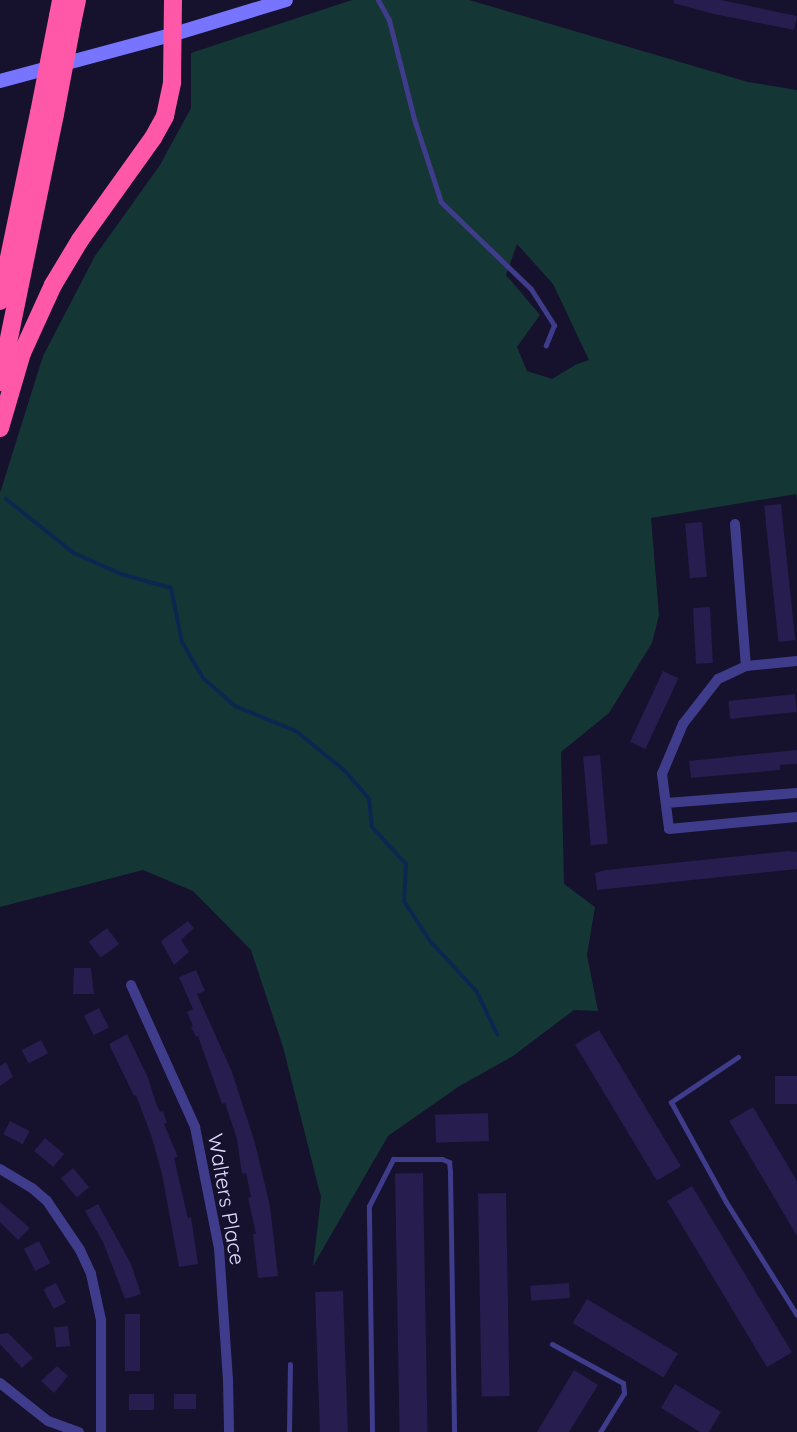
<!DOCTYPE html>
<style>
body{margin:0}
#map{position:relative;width:797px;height:1432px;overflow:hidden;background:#16112d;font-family:Quicksand,sans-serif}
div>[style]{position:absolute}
.green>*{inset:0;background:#143735}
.stream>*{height:4px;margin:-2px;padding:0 2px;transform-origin:2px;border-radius:2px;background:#0d2650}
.building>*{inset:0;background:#271d4e;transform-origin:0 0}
.lane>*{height:5px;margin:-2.5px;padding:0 2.5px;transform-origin:2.5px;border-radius:2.5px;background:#3f3c8c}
.street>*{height:10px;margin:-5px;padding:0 5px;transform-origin:5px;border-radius:5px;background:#3f3c8c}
.secondary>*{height:14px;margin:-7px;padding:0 7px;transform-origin:7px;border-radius:7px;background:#7774ff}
.highway>*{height:18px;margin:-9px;padding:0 9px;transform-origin:9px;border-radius:9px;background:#ff58a9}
.highway-bridge>*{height:18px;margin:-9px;padding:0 9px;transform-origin:9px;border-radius:9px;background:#ff58a9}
span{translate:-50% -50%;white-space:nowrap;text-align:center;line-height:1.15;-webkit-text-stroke:4.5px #16112d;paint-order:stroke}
.street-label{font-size:21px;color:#e1ddff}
</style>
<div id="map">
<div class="green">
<i style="clip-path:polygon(evenodd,352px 0,469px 0,748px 82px,797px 90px,797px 500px,796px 494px,651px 518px,659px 615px,652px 643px,609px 713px,561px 752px,564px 884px,595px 907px,587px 955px,598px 1011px,574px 1010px,513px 1056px,458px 1087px,388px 1136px,313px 1266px,321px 1197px,283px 1047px,251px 950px,193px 891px,143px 870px,0 907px,0 493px,43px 356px,95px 256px,160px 165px,191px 108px,191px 53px,352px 0,517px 244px,553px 284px,589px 360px,577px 364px,552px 379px,527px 371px,517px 347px,540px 315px,506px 275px,517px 244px)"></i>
</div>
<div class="stream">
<i style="left:6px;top:499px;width:87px;rotate:38.5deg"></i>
<i style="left:74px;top:553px;width:51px;rotate:24.1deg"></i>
<i style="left:121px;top:574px;width:52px;rotate:15.6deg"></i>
<i style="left:171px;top:588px;width:55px;rotate:78.5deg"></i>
<i style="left:182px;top:642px;width:42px;rotate:59.7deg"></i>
<i style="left:203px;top:678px;width:43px;rotate:41.2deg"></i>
<i style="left:235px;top:706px;width:66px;rotate:22.3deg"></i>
<i style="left:296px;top:731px;width:63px;rotate:39.2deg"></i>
<i style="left:345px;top:771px;width:37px;rotate:49deg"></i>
<i style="left:369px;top:799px;width:28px;rotate:84deg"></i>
<i style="left:372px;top:827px;width:50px;rotate:47.4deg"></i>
<i style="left:406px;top:864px;width:37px;rotate:93deg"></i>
<i style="left:404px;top:901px;width:48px;rotate:57deg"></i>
<i style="left:430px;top:941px;width:69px;rotate:47.3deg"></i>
<i style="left:477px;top:992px;width:47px;rotate:64.5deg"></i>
</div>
<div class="building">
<i style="clip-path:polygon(674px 0,721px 0,797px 16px,794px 30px,714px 14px,673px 3px)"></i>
<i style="left:781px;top:504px;width:137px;height:17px;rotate:84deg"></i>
<i style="left:702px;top:522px;width:55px;height:17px;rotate:85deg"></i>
<i style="left:710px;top:607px;width:56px;height:17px;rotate:87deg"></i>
<i style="left:663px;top:671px;width:17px;height:78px;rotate:25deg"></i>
<i style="left:795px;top:694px;width:18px;height:67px;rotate:84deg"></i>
<i style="clip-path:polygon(797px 750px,797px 764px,780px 765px,780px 770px,691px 778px,689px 761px)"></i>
<i style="left:600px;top:755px;width:89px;height:17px;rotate:85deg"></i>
<i style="clip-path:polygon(789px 851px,797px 852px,797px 869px,597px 890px,595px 873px,606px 870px)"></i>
<i style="clip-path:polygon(188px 921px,194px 928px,181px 940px,189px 952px,174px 965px,161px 941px)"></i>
<i style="left:107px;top:928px;width:20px;height:23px;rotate:53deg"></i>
<i style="clip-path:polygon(74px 968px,91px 968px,94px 994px,73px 994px)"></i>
<i style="clip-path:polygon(196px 970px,205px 991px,197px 994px,232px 1072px,255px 1143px,270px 1206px,278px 1276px,258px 1278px,253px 1234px,256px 1234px,248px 1198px,251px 1197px,246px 1173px,242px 1174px,237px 1139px,225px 1103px,222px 1104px,198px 1036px,196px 1037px,191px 1027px,193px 1026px,187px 1012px,193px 1009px,179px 977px)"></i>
<i style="left:99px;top:1008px;width:22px;height:17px;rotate:63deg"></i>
<i style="left:599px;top:1030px;width:159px;height:28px;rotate:59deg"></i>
<i style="clip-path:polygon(127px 1034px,148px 1078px,157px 1106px,160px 1112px,163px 1111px,167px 1123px,164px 1124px,178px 1157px,174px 1158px,186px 1210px,188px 1218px,191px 1217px,198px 1264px,179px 1267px,162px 1174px,152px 1138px,136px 1095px,134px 1096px,109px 1044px)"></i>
<i style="left:41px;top:1040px;width:15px;height:22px;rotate:62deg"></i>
<i style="clip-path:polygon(6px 1062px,13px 1077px,0 1086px,0 1066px)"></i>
<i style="left:797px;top:1076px;width:28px;height:22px;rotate:90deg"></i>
<i style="clip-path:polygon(753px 1107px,797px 1181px,797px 1236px,729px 1121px)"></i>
<i style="left:488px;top:1113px;width:28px;height:53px;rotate:88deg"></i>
<i style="left:10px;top:1121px;width:22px;height:15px;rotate:27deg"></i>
<i style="left:45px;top:1138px;width:25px;height:17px;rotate:40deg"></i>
<i style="left:73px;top:1168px;width:25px;height:16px;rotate:50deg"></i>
<i style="left:423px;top:1173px;width:259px;height:28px;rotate:89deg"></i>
<i style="left:692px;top:1186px;width:194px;height:29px;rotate:59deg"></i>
<i style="left:506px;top:1193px;width:203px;height:28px;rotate:89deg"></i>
<i style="clip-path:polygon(0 1202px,30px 1228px,18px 1240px,0 1222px)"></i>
<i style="clip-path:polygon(98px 1204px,131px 1264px,141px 1294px,125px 1299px,103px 1242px,85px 1211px)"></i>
<i style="left:39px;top:1241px;width:25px;height:17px;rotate:63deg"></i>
<i style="left:56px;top:1283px;width:22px;height:14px;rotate:63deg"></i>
<i style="left:569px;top:1283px;width:15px;height:39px;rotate:86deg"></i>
<i style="left:343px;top:1291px;width:141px;height:28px;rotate:88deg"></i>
<i style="left:587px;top:1299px;width:106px;height:28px;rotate:31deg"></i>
<i style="left:125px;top:1314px;width:15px;height:57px"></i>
<i style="left:68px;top:1326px;width:20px;height:14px;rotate:84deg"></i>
<i style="clip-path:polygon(8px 1333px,33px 1358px,22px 1368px,0 1344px,0 1334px)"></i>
<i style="clip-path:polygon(57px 1366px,68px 1376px,54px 1393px,41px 1381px)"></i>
<i style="clip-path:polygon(574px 1370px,598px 1385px,569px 1432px,537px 1432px)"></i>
<i style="clip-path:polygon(675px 1384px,721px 1412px,709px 1432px,700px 1432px,661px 1408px)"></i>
<i style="left:129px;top:1394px;width:25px;height:16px"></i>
<i style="left:174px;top:1394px;width:22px;height:15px"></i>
</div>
<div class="lane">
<i style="left:378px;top:0;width:23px;rotate:61deg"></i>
<i style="left:389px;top:20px;width:102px;rotate:75.8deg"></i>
<i style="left:414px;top:119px;width:87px;rotate:72deg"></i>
<i style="left:441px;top:202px;width:125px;rotate:44deg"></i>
<i style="left:531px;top:289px;width:43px;rotate:57.4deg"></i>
<i style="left:554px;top:325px;width:22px;rotate:112deg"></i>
<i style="left:738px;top:1057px;width:81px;rotate:146.1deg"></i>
<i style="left:671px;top:1102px;width:114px;rotate:61.2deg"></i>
<i style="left:726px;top:1202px;width:133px;rotate:57.9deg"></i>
<i style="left:552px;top:1344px;width:81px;rotate:28.8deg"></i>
<i style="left:623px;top:1383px;width:10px;rotate:84deg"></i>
<i style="left:624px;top:1393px;width:46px;rotate:121.6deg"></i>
<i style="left:289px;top:1432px;width:68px;rotate:-89.2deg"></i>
<i style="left:372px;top:1432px;width:226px;rotate:-90.8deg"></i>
<i style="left:369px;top:1206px;width:53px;rotate:-62.9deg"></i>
<i style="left:393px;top:1159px;width:49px"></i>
<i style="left:442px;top:1159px;width:8px;rotate:23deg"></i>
<i style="left:449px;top:1162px;width:10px;rotate:84deg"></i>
<i style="left:450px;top:1172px;width:260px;rotate:89.1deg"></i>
</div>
<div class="street">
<i style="left:735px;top:524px;width:142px;rotate:85.6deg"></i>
<i style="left:797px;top:661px;width:51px;rotate:174.4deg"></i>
<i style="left:746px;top:666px;width:31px;rotate:155deg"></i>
<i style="left:718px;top:679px;width:57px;rotate:127.9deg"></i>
<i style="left:683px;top:724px;width:54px;rotate:112.8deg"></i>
<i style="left:662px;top:774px;width:55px;rotate:82.7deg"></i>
<i style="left:669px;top:829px;width:129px;rotate:-5.4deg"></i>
<i style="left:666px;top:803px;width:131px;rotate:-4.4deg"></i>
<i style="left:131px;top:985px;width:156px;rotate:65.7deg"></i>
<i style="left:195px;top:1127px;width:123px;rotate:78.8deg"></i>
<i style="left:219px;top:1248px;width:131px;rotate:86.1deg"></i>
<i style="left:228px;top:1379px;width:53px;rotate:88.9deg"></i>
<i style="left:0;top:1169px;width:37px;rotate:31deg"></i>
<i style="left:32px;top:1188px;width:20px;rotate:41deg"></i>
<i style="left:47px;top:1201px;width:59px;rotate:56deg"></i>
<i style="left:80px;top:1250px;width:26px;rotate:65deg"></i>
<i style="left:91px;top:1274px;width:47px;rotate:77.7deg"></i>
<i style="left:101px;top:1320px;width:112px;rotate:90deg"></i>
<i style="left:0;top:1383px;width:61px;rotate:38.4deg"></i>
<i style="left:48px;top:1421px;width:33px;rotate:20deg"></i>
</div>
<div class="secondary">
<i style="left:0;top:81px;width:177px;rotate:-15.1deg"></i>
<i style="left:171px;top:35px;width:120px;rotate:-16.9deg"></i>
</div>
<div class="highway">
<i style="left:58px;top:16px;width:16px;rotate:-79deg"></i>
<i style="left:73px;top:19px;width:19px;rotate:-78deg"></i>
<i style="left:0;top:301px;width:192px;rotate:-78.3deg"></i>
<i style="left:0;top:382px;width:274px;rotate:-78.4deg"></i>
<i style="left:0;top:428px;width:78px;rotate:-73.7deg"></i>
<i style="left:22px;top:353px;width:75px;rotate:-65.5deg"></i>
<i style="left:53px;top:285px;width:52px;rotate:-59deg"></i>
<i style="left:80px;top:240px;width:125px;rotate:-54.4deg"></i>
<i style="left:153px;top:138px;width:25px;rotate:-61deg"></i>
<i style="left:165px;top:116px;width:35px;rotate:-78deg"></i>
<i style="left:172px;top:82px;width:82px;rotate:-89.3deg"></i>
</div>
<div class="highway-bridge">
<i style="left:39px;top:113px;width:99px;rotate:-78.9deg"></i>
<i style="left:55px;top:114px;width:97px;rotate:-79.3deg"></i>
</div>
<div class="street-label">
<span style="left:227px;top:1199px;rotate:80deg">Walters Place</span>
</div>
</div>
